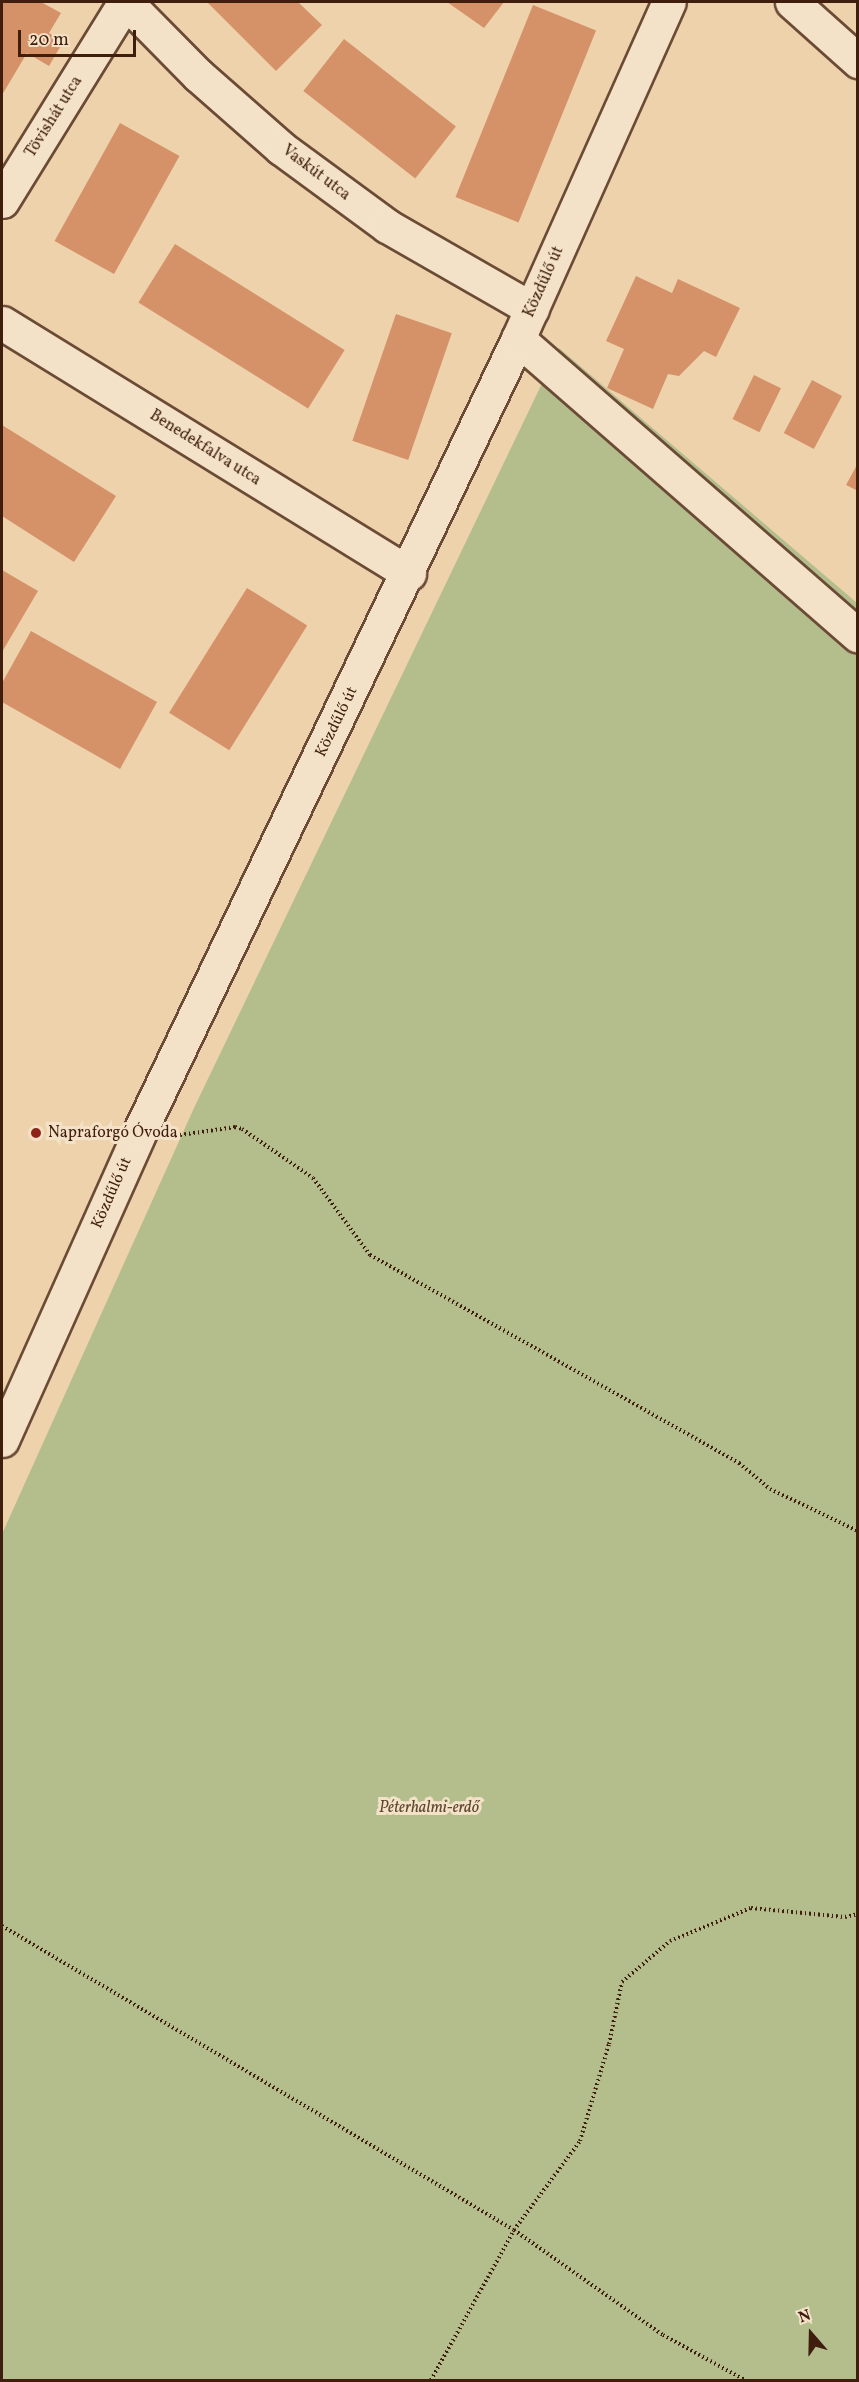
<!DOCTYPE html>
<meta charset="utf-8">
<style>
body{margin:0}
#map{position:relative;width:859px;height:2382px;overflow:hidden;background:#eed2ab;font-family:Vollkorn,serif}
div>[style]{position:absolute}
.green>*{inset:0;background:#b4bd8c}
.building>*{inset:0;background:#d59268;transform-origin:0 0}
.path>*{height:4px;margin-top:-2px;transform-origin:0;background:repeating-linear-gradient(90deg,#3f1e0e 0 1.5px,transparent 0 4.5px)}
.roads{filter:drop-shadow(2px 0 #6b4b35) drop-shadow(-2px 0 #6b4b35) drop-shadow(0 2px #6b4b35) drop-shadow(0 -2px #6b4b35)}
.minor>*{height:33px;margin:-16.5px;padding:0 16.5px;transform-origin:16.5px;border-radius:16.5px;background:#f4e2c8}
.dots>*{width:16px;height:16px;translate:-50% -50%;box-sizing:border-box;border:3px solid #f4e2c8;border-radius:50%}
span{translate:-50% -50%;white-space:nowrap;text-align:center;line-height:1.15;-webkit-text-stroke:6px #f4e2c8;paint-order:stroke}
.street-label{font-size:16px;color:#3f1e0e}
.poi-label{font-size:16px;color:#3f1e0e}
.left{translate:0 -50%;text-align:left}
.park-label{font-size:16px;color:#5c462e;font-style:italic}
.frame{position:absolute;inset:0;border:3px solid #3f1e0e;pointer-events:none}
.north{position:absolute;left:781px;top:2304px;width:60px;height:60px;-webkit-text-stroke:4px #f4e2c8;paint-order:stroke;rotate:340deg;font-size:16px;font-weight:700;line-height:24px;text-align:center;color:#3f1e0e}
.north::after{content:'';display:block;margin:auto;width:21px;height:27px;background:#3f1e0e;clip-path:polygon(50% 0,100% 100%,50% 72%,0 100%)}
.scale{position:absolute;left:18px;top:30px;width:118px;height:27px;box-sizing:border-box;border:3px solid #3f1e0e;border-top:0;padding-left:8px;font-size:18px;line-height:21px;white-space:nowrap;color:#3f1e0e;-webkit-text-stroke:4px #f4e2c8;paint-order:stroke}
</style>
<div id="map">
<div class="green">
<i style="clip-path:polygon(559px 348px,857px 603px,857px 2380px,2px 2380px,2px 1534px,194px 1108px)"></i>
</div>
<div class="building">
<i style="clip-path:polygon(2px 2px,41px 2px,61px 13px,49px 33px,63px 42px,49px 66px,27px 53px,2px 95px)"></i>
<i style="clip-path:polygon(207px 2px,298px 2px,322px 25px,276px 71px)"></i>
<i style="clip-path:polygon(447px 2px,504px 2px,484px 28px)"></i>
<i style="left:533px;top:5px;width:68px;height:207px;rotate:22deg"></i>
<i style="left:344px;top:39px;width:142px;height:66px;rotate:38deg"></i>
<i style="left:120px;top:123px;width:68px;height:135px;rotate:29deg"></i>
<i style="left:175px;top:244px;width:200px;height:69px;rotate:32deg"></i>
<i style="clip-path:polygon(636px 276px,672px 293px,678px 279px,740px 308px,716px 357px,704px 351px,679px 376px,668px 374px,653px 409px,607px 388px,624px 349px,606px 341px)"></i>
<i style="left:396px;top:314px;width:59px;height:134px;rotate:19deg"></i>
<i style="left:754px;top:375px;width:30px;height:49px;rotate:26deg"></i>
<i style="left:812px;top:380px;width:34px;height:60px;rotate:28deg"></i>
<i style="clip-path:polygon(2px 425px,116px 496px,74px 562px,2px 516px)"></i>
<i style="clip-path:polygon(858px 463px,858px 491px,846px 485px)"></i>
<i style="clip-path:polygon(2px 570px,38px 591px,2px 652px)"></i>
<i style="left:247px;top:588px;width:71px;height:147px;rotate:32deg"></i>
<i style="clip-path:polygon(31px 631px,157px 702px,120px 769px,2px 702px,2px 683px)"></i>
</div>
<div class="path">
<i style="left:180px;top:1135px;width:56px;rotate:-8.3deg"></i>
<i style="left:235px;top:1127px;width:7px;rotate:16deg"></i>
<i style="left:242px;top:1129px;width:86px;rotate:34.6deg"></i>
<i style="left:313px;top:1178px;width:96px;rotate:53.5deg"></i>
<i style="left:370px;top:1255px;width:424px;rotate:29.4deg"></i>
<i style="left:739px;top:1463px;width:40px;rotate:40deg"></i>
<i style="left:770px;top:1489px;width:98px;rotate:25.5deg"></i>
<i style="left:2px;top:1926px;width:595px;rotate:30.7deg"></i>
<i style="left:514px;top:2230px;width:182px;rotate:35.2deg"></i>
<i style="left:663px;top:2335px;width:94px;rotate:28.8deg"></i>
<i style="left:431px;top:2380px;width:171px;rotate:-61deg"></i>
<i style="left:514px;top:2230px;width:111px;rotate:-53.4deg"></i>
<i style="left:580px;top:2141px;width:101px;rotate:-73.4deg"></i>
<i style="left:609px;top:2044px;width:63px;rotate:-78.2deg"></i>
<i style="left:622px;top:1982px;width:63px;rotate:-40.5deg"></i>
<i style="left:670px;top:1941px;width:87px;rotate:-22.2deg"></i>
<i style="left:751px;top:1908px;width:94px;rotate:5.5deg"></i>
<i style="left:845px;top:1917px;width:13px;rotate:-13deg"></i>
</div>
<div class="roads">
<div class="minor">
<i style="left:126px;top:2px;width:103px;rotate:45.4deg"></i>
<i style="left:198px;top:75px;width:111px;rotate:41.3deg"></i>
<i style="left:281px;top:148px;width:132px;rotate:36.3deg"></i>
<i style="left:387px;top:226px;width:167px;rotate:29.8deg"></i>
<i style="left:792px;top:2px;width:89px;rotate:41.8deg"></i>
<i style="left:2px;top:201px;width:234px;rotate:-58.3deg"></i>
<i style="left:2px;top:323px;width:478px;rotate:31.6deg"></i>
<i style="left:518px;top:339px;width:451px;rotate:41.1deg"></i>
<i style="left:2px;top:1440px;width:338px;rotate:-65.9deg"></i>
<i style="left:140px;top:1131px;width:878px;rotate:-64.49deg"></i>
<i style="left:518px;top:339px;width:369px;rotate:-65.9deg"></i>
</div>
</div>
<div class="dots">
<i style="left:36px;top:1133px;background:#8f2418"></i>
</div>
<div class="street-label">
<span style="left:54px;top:117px;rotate:-58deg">Tövishát utca</span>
<span style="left:316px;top:173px;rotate:37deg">Vaskút utca</span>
<span style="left:544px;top:282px;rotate:-66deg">Közdűlő út</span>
<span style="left:205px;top:448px;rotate:32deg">Benedekfalva utca</span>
<span style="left:337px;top:722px;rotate:-64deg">Közdűlő út</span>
<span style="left:112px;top:1193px;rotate:-66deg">Közdűlő út</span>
</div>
<div class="poi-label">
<span class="left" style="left:48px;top:1133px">Napraforgó Óvoda</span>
</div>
<div class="park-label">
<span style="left:429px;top:1808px">Péterhalmi-erdő</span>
</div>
<div class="frame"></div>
<div class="north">N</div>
<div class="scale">20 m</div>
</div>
